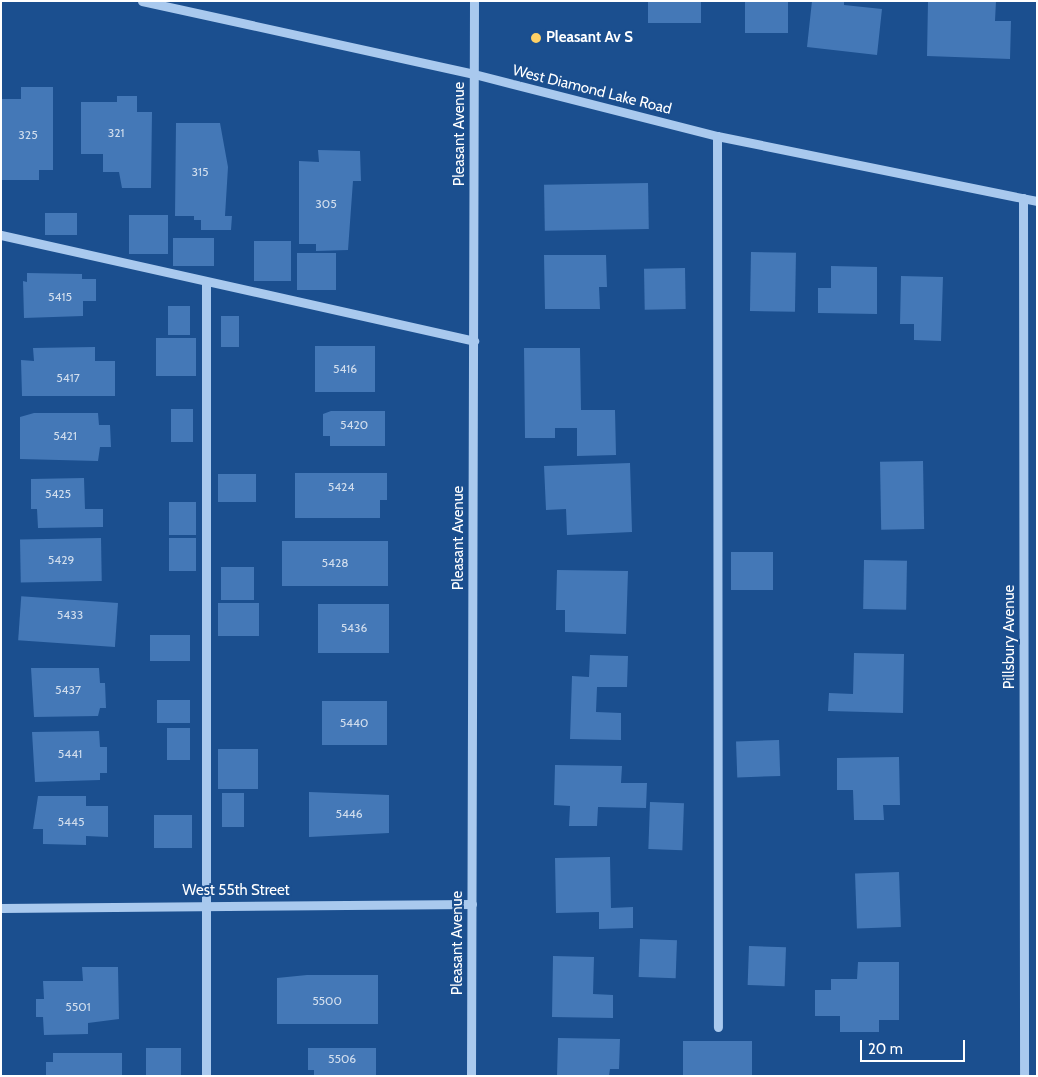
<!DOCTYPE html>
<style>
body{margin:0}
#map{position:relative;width:1038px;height:1077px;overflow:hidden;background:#1b4f8f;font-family:Cabin,sans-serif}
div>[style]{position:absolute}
.building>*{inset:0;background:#4478b7;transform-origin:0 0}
.minor>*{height:9px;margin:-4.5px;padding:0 4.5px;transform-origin:4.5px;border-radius:4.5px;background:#a9c9ee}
.dots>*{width:14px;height:14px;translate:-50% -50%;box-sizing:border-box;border:2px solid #1b4f8f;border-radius:50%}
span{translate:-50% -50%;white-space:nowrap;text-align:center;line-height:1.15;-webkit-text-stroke:4px #1b4f8f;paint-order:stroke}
.number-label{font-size:12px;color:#d0dded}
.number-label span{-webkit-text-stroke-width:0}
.poi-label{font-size:15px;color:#fff;font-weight:700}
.left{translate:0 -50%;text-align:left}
.street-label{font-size:15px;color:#fff}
.frame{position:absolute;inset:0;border:2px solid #fff;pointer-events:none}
.scale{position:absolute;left:860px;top:1040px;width:105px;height:22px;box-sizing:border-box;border:2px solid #fff;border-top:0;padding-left:6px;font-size:15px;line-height:18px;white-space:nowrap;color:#fff;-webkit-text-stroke:4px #1b4f8f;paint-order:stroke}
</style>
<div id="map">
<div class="building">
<i style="left:648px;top:1px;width:53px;height:22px"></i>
<i style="left:745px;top:1px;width:43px;height:32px"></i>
<i style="clip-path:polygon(812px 1px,844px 1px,844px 5px,882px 9px,877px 55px,807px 47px)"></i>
<i style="clip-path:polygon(928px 1px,996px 1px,995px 21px,1011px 21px,1010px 59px,927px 56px)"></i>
<i style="clip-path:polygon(21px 87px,53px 87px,53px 170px,39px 170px,39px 180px,2px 180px,2px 99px,21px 99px)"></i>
<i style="clip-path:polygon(117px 96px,137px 96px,137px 112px,152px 112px,151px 188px,122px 188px,119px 172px,103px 172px,103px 154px,81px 154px,81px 102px,117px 102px)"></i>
<i style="clip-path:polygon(176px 123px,220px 123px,228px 167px,225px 216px,232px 216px,231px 230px,201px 230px,201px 220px,194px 220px,194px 216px,175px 216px)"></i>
<i style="clip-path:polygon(318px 150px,360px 151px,361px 181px,353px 181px,348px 250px,316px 251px,316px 244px,299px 244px,299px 161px,319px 162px)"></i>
<i style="left:648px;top:183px;width:46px;height:104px;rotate:89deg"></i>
<i style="left:45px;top:213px;width:32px;height:22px"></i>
<i style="left:129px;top:215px;width:39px;height:39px"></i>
<i style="left:173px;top:238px;width:41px;height:28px"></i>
<i style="left:254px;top:241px;width:37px;height:40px"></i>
<i style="left:751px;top:252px;width:45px;height:59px;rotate:1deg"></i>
<i style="left:297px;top:253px;width:39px;height:37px"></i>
<i style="clip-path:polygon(544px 255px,606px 255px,607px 287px,599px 287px,600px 309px,545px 309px)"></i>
<i style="clip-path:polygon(831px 266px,877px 267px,877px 314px,818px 313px,818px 288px,831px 288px)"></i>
<i style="left:685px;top:268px;width:41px;height:41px;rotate:89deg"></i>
<i style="clip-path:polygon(27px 273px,82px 274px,82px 279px,96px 279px,96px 301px,83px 301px,83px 316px,24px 318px,23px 281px,27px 282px)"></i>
<i style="clip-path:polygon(901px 276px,943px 277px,941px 341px,914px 340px,914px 324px,900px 324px)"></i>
<i style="left:190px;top:306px;width:29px;height:22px;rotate:90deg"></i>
<i style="left:221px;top:316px;width:18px;height:31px"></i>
<i style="left:156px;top:338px;width:40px;height:38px"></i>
<i style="left:315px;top:346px;width:60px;height:46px"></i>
<i style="clip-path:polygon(95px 347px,95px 361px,115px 361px,115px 396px,22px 396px,21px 360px,34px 361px,33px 348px)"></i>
<i style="clip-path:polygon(524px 348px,580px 348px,581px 410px,615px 410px,616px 455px,577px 456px,577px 428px,555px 428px,555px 438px,525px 438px)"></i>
<i style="left:171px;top:409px;width:22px;height:33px"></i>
<i style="clip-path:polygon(331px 411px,385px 411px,385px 446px,330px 446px,330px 436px,323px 436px,323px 414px)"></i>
<i style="clip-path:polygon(34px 413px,98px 413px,99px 425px,110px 425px,111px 447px,100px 447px,98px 461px,20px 459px,20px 417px)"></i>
<i style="left:923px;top:461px;width:68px;height:43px;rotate:89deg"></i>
<i style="clip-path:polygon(630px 463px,632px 532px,567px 535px,566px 509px,546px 510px,544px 466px)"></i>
<i style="clip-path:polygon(295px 473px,387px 473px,387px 500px,380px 500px,380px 518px,295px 518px)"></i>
<i style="left:218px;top:474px;width:38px;height:28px"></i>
<i style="clip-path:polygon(84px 478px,85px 509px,103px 509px,103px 527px,38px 528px,37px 509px,31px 509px,31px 479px)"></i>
<i style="left:169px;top:502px;width:27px;height:33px"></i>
<i style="left:101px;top:538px;width:43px;height:81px;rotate:89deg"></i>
<i style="left:196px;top:538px;width:33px;height:27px;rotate:90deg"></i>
<i style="left:282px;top:541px;width:106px;height:45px"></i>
<i style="left:773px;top:552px;width:38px;height:42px;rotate:90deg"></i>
<i style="left:864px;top:560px;width:43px;height:49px;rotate:1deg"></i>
<i style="left:221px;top:567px;width:33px;height:33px"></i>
<i style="clip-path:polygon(557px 570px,628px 571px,626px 634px,565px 632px,565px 610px,556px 610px)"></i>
<i style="left:118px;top:603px;width:44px;height:97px;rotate:94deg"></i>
<i style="left:218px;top:603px;width:41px;height:33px"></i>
<i style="left:318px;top:604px;width:71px;height:49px"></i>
<i style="left:150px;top:635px;width:40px;height:26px"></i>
<i style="clip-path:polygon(854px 653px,904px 654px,903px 713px,828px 711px,829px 693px,853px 694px)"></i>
<i style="clip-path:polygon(590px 655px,628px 656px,627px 687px,597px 687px,596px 712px,621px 713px,621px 740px,570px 739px,572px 676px,589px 677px)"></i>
<i style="clip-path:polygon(31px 668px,99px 668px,100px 683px,105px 683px,106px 708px,100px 708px,98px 716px,34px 717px)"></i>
<i style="left:157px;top:700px;width:33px;height:23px"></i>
<i style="left:322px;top:701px;width:65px;height:44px"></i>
<i style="left:167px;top:728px;width:23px;height:32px"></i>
<i style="clip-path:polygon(99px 731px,100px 747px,107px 747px,107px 773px,100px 773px,100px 780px,35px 782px,32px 732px)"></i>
<i style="left:779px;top:740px;width:36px;height:43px;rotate:88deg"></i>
<i style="left:218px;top:749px;width:40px;height:40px"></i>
<i style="clip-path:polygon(899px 757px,900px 805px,883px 805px,884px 820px,854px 820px,853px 790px,837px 790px,837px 758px)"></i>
<i style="clip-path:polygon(555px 765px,622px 766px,621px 783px,647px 783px,646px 808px,598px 807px,597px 826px,569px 826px,570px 806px,554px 805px)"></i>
<i style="clip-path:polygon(309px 792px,389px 795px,389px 833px,309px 837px)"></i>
<i style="left:222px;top:793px;width:22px;height:34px"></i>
<i style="clip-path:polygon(38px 796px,86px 796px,86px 806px,108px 806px,108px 837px,86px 836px,86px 845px,43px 844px,43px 829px,33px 829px)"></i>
<i style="left:650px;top:802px;width:34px;height:47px;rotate:2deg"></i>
<i style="left:154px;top:815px;width:38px;height:33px"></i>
<i style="clip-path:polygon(610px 857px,611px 908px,633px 907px,633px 928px,599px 929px,599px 912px,556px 913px,555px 858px)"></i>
<i style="left:899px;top:872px;width:55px;height:44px;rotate:88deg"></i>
<i style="left:640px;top:939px;width:37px;height:38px;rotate:2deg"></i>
<i style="left:749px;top:946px;width:37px;height:39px;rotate:2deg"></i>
<i style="clip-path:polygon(553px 956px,594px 957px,593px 994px,613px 995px,613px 1018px,552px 1017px)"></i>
<i style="clip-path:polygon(858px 962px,899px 962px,899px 1020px,879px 1020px,879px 1032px,840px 1032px,840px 1016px,815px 1016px,815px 990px,831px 990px,831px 979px,857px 979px)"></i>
<i style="clip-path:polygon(82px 967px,118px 967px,119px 1019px,88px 1023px,88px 1034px,44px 1035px,43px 1017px,36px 1017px,36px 999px,44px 999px,43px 981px,83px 981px)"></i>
<i style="clip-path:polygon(307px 975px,378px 975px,378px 1024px,277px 1024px,277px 978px)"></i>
<i style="clip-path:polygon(558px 1038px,620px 1039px,619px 1069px,610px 1069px,609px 1076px,557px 1076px)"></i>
<i style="left:752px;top:1041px;width:35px;height:69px;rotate:90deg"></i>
<i style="left:146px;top:1048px;width:35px;height:28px"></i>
<i style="clip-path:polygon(308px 1048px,376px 1048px,376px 1076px,314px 1076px,314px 1070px,308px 1070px)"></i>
<i style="clip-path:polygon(53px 1053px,122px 1053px,122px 1076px,46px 1076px,46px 1062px,53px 1062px)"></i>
</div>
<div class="minor">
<i style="left:142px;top:1px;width:340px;rotate:12.4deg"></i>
<i style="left:474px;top:74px;width:251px;rotate:14.3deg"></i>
<i style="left:717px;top:136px;width:327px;rotate:11.5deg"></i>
<i style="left:717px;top:136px;width:891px;rotate:89.94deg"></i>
<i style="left:1023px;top:198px;width:878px;rotate:89.93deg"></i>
<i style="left:1px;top:235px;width:485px;rotate:12.6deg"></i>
<i style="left:206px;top:283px;width:793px;rotate:90deg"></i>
<i style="left:1px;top:908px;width:471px;rotate:-0.5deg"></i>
<i style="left:471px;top:1076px;width:1075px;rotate:-89.84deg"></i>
</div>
<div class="dots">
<i style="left:536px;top:38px;background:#ffd166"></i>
</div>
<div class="number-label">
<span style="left:116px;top:133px">321</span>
<span style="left:28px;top:135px">325</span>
<span style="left:200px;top:172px">315</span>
<span style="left:326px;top:204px">305</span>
<span style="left:60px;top:297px">5415</span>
<span style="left:345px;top:369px">5416</span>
<span style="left:68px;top:378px">5417</span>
<span style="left:354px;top:425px">5420</span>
<span style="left:65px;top:436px">5421</span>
<span style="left:341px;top:487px">5424</span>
<span style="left:58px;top:494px">5425</span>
<span style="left:61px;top:560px">5429</span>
<span style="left:335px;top:563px">5428</span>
<span style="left:70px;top:615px">5433</span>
<span style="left:354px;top:628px">5436</span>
<span style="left:68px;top:690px">5437</span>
<span style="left:354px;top:723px">5440</span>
<span style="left:70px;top:754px">5441</span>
<span style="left:349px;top:814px">5446</span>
<span style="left:71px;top:822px">5445</span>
<span style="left:327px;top:1001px">5500</span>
<span style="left:78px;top:1007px">5501</span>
<span style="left:342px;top:1059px">5506</span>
</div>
<div class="poi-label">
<span class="left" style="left:546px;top:38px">Pleasant Av S</span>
</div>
<div class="street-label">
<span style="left:592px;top:90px;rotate:14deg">West Diamond Lake Road</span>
<span style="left:460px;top:134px;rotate:-90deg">Pleasant Avenue</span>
<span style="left:459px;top:538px;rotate:-90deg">Pleasant Avenue</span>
<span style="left:1010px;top:637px;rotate:-90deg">Pillsbury Avenue</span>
<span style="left:236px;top:891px">West 55th Street</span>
<span style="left:458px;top:943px;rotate:-90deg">Pleasant Avenue</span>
</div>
<div class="frame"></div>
<div class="scale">20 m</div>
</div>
